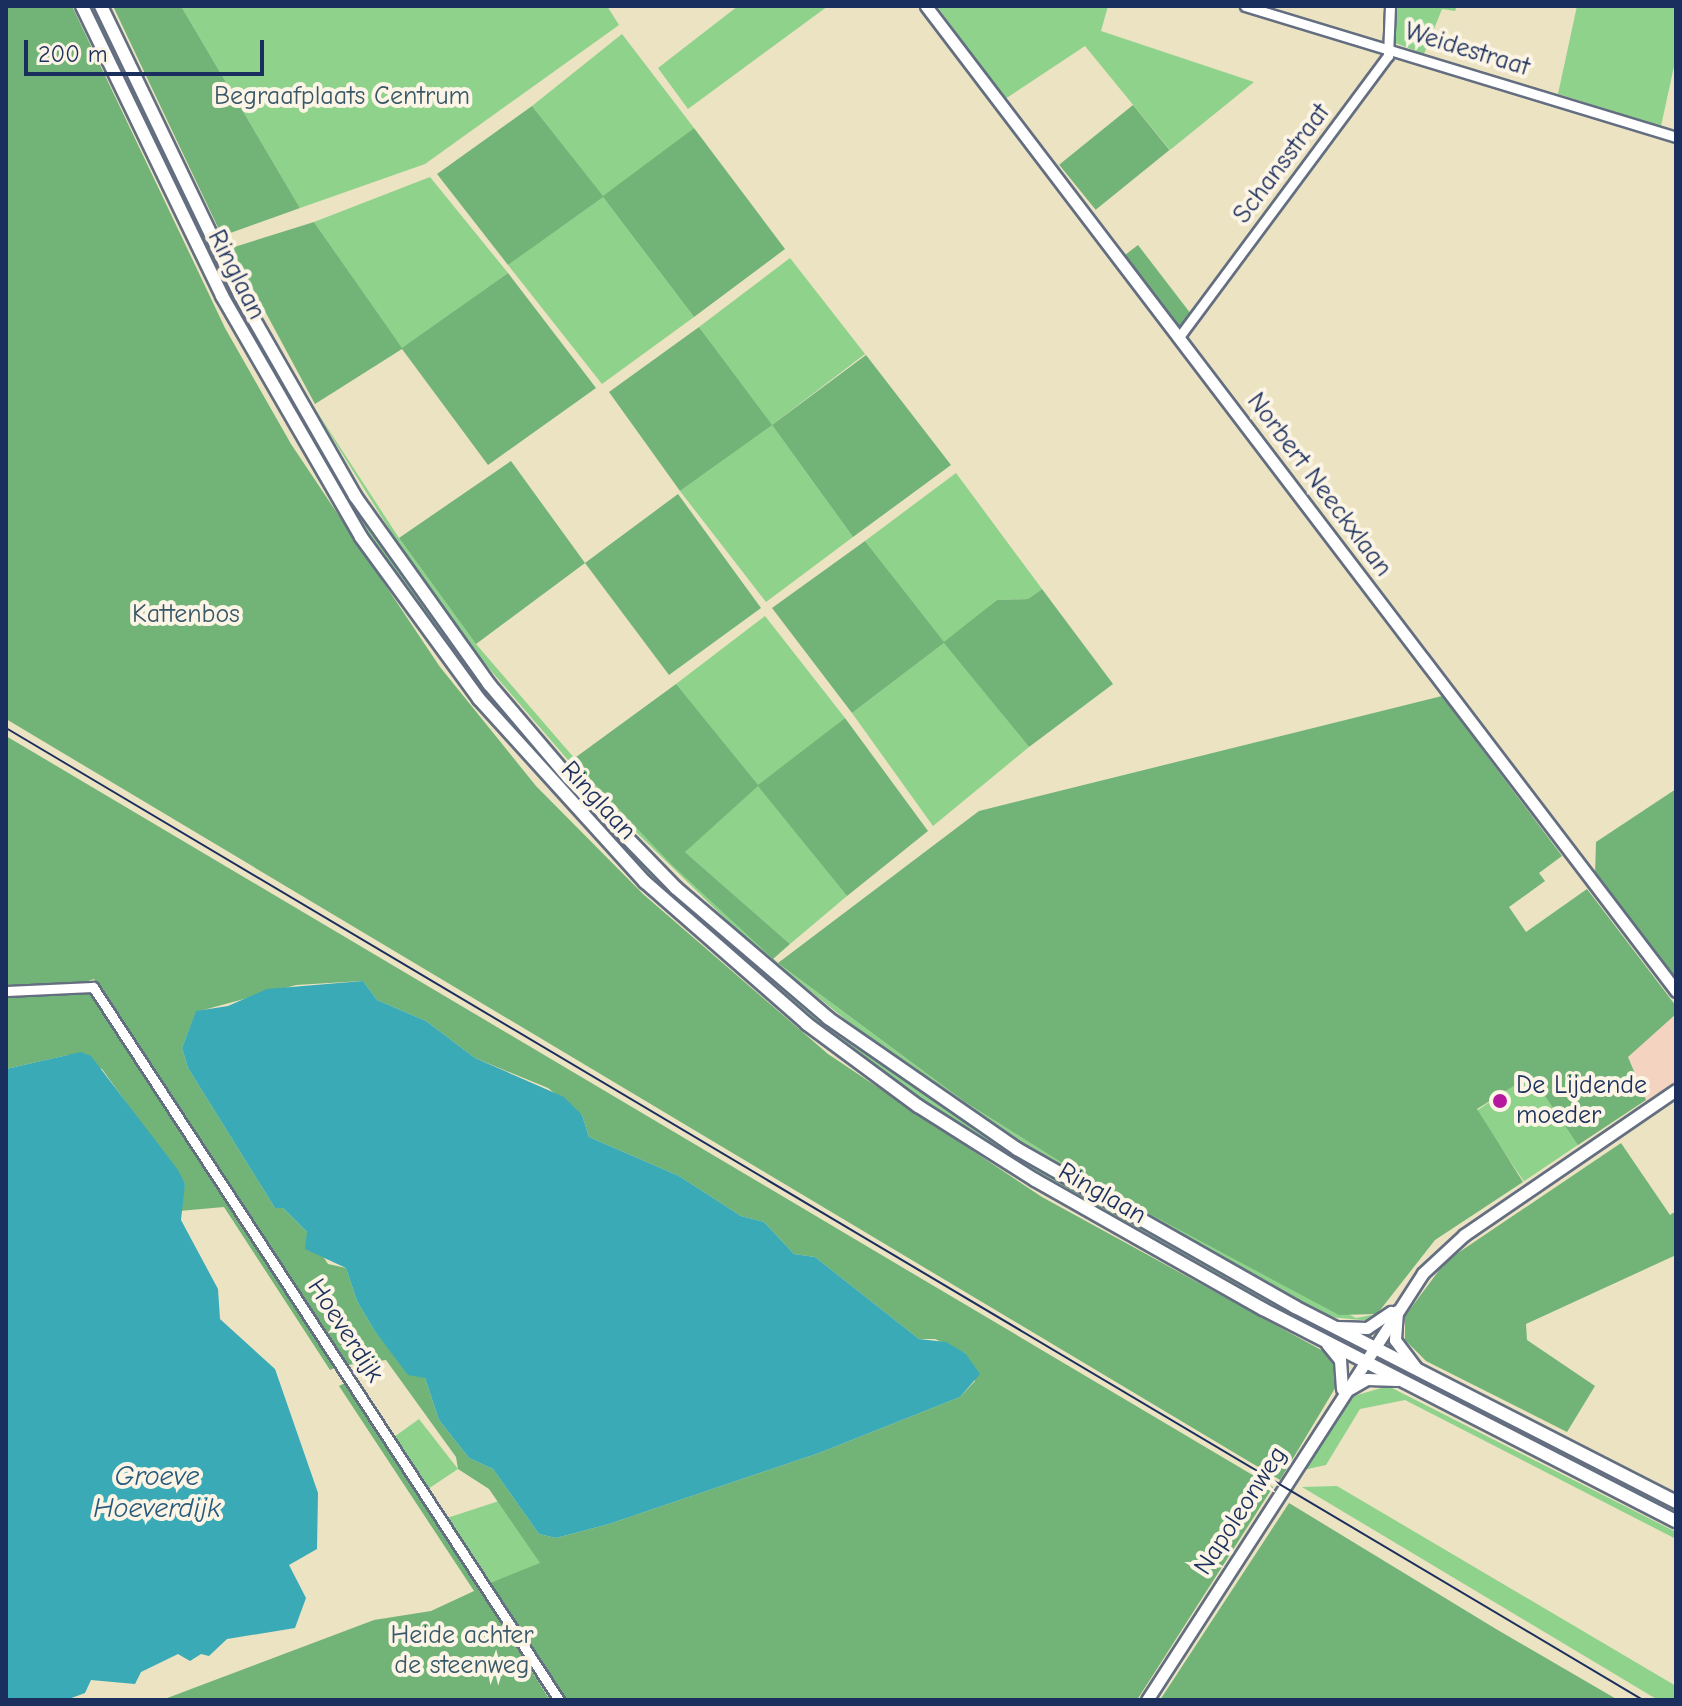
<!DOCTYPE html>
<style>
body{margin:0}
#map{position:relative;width:1682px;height:1706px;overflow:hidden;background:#ebe3c2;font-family:"Comic Neue",sans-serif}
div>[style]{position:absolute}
.built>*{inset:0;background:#f4d3c0}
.green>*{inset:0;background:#8ed28c;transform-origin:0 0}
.forest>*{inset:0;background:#72b478;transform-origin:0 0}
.water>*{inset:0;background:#39aab6}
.roads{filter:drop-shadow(2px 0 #646e81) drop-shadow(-2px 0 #646e81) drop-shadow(0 2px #646e81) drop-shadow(0 -2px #646e81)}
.minor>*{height:9px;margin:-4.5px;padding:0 4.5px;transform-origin:4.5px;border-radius:4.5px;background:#fff}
.major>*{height:11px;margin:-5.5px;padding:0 5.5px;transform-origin:5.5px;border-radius:5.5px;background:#fff}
.highway>*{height:12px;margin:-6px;padding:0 6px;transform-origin:6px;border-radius:6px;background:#fff}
.rail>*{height:2px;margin:-1px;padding:0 1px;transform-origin:1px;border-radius:1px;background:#1b2f5e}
.dots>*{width:22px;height:22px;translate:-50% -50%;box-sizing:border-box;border:4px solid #fcf5e5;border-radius:50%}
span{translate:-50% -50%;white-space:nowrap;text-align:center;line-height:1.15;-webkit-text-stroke:8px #fcf5e5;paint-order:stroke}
.street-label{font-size:26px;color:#1b2f5e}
.park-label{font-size:26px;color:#38586a}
.poi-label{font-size:26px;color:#1b2f5e}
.left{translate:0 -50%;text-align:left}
.water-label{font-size:28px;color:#265a7d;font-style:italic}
.frame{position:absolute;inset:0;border:8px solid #1b2f5e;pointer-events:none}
.scale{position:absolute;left:24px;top:40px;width:240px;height:36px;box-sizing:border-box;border:4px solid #1b2f5e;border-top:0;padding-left:10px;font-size:24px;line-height:28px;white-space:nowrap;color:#1b2f5e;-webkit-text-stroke:6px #fcf5e5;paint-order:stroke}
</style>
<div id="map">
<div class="built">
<i style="clip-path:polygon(1676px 1014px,1676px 1082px,1646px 1100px,1627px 1057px)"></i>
</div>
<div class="green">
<i style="clip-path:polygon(87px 6px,95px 6px,249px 321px,349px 498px,470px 668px,617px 837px,792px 996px,934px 1101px,1079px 1193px,1344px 1341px,1267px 1305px,1076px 1199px,937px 1111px,820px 1026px,644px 873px,504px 721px,356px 520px,231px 302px)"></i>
<i style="clip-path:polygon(181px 6px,607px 6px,619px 25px,425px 164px,300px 208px)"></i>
<i style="clip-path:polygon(738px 6px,828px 6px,688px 109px,658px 68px)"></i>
<i style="clip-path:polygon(937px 6px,1108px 6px,1101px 31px,1254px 82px,1170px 150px,1085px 46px,1005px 99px)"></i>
<i style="clip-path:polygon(1397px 6px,1457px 6px,1455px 11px,1442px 9px,1424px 54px,1395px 43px)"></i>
<i style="clip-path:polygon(1577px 6px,1676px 6px,1676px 57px,1661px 126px,1558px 94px)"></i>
<i style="clip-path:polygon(622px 34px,694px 128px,603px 197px,694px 317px,602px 384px,508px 265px,602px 196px,532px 106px)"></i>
<i style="clip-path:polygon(430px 177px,508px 273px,402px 349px,314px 222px)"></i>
<i style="clip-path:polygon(790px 258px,865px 354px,772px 425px,853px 537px,766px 602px,680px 491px,771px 425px,699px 327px)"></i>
<i style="clip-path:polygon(295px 378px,399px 538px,476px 644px,619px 810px,778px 963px,965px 1102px,1105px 1190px,1356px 1318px,1377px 1314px,1373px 1321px,1328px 1317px,1146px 1216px,1017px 1139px,851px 1024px,745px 938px,599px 796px,480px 658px,406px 556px)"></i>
<i style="clip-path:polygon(956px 473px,1042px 589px,1028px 599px,997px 600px,945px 643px,1029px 747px,933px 826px,852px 713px,944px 643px,865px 541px)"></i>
<i style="clip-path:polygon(765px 616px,845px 718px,759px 786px,847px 896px,790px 944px,685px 852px,676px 684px)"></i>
<i style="left:1531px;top:1074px;width:85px;height:66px;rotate:56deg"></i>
<i style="clip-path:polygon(1392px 1367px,1676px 1507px,1676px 1516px,1391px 1369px)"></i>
<i style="clip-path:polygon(1388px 1386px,1676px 1532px,1676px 1539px,1405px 1400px,1360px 1409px,1326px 1465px,1303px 1470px,1354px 1396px)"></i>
<i style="clip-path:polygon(419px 1419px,458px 1469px,428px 1489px,394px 1437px)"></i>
<i style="clip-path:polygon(1337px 1486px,1676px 1686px,1676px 1700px,1658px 1700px,1302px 1487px)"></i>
<i style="clip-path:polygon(499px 1501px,541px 1564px,490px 1583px,447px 1518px)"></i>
</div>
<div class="forest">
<i style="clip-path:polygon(6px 6px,72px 6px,225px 328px,291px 444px,440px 667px,536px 786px,643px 894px,828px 1054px,1042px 1197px,1325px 1352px,1336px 1368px,1337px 1385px,1280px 1480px,6px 719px)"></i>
<i style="clip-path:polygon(113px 6px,181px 6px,300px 208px,222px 236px)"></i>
<i style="left:1133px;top:105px;width:58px;height:95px;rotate:51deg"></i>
<i style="clip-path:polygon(532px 106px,603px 196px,694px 128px,785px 249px,694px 317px,603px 197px,508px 265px,437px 174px)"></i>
<i style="clip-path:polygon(314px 222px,402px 348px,508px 273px,596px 388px,488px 465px,402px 349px,315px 404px,231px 248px)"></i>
<i style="clip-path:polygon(1138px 245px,1191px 314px,1184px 324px,1178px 326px,1125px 255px)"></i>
<i style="clip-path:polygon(699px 327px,772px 425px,866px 355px,951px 465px,853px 537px,772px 425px,680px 491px,609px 392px)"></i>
<i style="clip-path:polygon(511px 461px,585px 563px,678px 494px,761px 608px,669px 675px,585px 563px,476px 644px,399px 538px)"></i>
<i style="clip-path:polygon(865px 541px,944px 642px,997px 600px,1028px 599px,1042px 589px,1113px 684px,1029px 747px,944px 643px,852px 713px,772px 608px)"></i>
<i style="clip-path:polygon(676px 684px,758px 785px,845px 718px,928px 831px,847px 896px,758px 786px,685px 852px,790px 944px,773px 959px,671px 864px,572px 760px)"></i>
<i style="clip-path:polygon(1442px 696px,1562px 856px,1539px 873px,1545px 881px,1509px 907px,1526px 932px,1587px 889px,1676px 1006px,1676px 1014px,1628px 1057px,1646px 1100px,1578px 1145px,1531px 1075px,1477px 1109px,1523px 1182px,1435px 1240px,1377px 1314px,1339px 1315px,1105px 1190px,965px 1102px,778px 963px,979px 811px)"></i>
<i style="clip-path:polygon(evenodd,6px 736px,1273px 1487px,1137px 1700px,566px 1700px,490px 1583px,540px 1563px,489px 1489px,458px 1469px,456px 1457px,386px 1360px,347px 1365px,94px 979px,86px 982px,337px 1367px,330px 1370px,224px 1207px,179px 1211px,185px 1184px,102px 1069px,68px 1055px,6px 1069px,6px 736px,363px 981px,377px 1000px,426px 1021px,475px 1058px,548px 1088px,582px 1115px,589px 1137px,679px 1176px,741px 1216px,764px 1222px,794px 1254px,815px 1257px,919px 1339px,935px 1339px,965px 1353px,975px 1381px,960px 1397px,819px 1453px,609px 1524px,556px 1538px,539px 1534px,493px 1469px,469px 1458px,439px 1420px,425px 1378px,395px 1356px,374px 1330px,357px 1301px,346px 1268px,328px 1264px,307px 1232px,283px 1208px,275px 1208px,188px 1068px,182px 1048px,196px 1012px,296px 985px,363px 981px)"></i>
<i style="clip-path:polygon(1676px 789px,1676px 981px,1595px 874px,1596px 842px)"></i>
<i style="clip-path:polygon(1621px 1143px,1670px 1215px,1676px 1211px,1676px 1255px,1526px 1324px,1527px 1340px,1595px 1386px,1567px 1432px,1426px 1361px,1405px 1340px,1405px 1316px,1446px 1261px)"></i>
<i style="clip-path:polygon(347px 1382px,550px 1700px,162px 1700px,374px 1620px,431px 1611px,474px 1591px,339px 1386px)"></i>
<i style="clip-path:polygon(1289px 1503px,1496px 1629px,1618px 1700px,1160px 1700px)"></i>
</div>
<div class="water">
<i style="clip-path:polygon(363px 981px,377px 1000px,426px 1021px,475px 1058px,564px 1097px,582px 1115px,589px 1137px,679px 1176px,741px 1216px,764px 1222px,794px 1254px,815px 1257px,919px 1339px,946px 1342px,965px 1353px,980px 1374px,960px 1397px,819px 1453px,609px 1524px,556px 1538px,539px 1534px,493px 1469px,469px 1458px,439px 1420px,425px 1378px,408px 1375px,374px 1330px,357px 1301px,346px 1268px,305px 1249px,307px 1232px,283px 1208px,275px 1208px,188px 1068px,182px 1048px,196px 1011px,228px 1006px,267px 989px)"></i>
<i style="clip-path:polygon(81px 1052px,91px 1056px,178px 1170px,185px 1184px,181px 1220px,218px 1289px,220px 1319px,275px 1369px,318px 1493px,317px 1549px,289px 1565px,306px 1598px,295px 1628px,227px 1639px,209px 1656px,201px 1654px,190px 1661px,178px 1654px,141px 1672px,135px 1684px,91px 1680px,85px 1693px,66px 1700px,6px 1700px,6px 1069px)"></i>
</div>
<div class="roads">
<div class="minor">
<i style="left:1245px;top:6px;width:450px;rotate:16.9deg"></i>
<i style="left:1179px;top:337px;width:350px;rotate:-53.4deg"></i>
<i style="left:1388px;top:56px;width:50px;rotate:-87.7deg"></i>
<i style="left:6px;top:991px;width:87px;rotate:-2.6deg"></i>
<i style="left:93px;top:987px;width:852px;rotate:56.83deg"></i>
</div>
<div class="major">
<i style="left:926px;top:6px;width:1238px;rotate:52.71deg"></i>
<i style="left:1397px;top:1311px;width:29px;rotate:94deg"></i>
<i style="left:1395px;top:1340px;width:34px;rotate:53deg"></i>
<i style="left:1337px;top:1327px;width:30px;rotate:2deg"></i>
<i style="left:1367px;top:1328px;width:29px;rotate:-34deg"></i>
<i style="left:1327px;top:1344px;width:21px;rotate:51deg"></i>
<i style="left:1340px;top:1360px;width:29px;rotate:86deg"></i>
<i style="left:1346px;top:1391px;width:24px;rotate:-30deg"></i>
<i style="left:1367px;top:1379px;width:30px;rotate:2deg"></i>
<i style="left:1147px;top:1700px;width:508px;rotate:-57.12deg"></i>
<i style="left:1423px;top:1273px;width:56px;rotate:-42.8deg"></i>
<i style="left:1464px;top:1235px;width:257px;rotate:-34.4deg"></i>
</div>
<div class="highway">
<i style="left:82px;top:6px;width:322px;rotate:64.2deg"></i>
<i style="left:222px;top:296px;width:278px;rotate:60deg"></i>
<i style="left:361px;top:537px;width:200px;rotate:53.9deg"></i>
<i style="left:479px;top:699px;width:247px;rotate:47.8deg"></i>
<i style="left:645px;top:882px;width:215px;rotate:41.2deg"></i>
<i style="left:807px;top:1024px;width:138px;rotate:36.5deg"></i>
<i style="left:918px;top:1106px;width:138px;rotate:32.3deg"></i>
<i style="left:1035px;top:1180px;width:262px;rotate:29.5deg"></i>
<i style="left:1263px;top:1309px;width:464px;rotate:27.2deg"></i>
<i style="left:101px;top:6px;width:321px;rotate:64.3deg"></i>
<i style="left:240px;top:295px;width:232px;rotate:60.2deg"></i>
<i style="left:355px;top:496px;width:231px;rotate:54.5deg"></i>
<i style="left:489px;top:684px;width:123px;rotate:49.6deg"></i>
<i style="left:569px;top:778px;width:153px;rotate:45.8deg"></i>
<i style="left:676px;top:888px;width:200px;rotate:40.5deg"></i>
<i style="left:828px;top:1018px;width:230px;rotate:34.7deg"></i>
<i style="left:1017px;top:1149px;width:320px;rotate:29.6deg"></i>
<i style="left:1295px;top:1307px;width:428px;rotate:27.1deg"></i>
</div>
</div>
<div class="rail">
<i style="left:6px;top:728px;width:1904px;rotate:30.7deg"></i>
</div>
<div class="dots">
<i style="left:1500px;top:1101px;background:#b5179e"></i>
</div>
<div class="street-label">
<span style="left:1467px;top:50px;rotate:17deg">Weidestraat</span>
<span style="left:1282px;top:164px;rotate:-53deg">Schansstraat</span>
<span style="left:236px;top:275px;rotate:63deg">Ringlaan</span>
<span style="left:1319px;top:485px;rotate:53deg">Norbert Neeckxlaan</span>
<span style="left:598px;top:801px;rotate:47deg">Ringlaan</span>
<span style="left:1102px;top:1194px;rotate:30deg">Ringlaan</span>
<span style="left:345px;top:1331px;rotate:57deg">Hoeverdijk</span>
<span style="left:1241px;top:1511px;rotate:-57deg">Napoleonweg</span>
</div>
<div class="park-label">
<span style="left:342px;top:97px">Begraafplaats Centrum</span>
<span style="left:186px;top:615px">Kattenbos</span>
<span style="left:462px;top:1651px">Heide achter<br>de steenweg</span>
</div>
<div class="poi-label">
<span class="left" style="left:1516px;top:1101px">De Lijdende<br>moeder</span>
</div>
<div class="water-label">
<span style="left:157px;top:1492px">Groeve<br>Hoeverdijk</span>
</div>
<div class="frame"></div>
<div class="scale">200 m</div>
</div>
